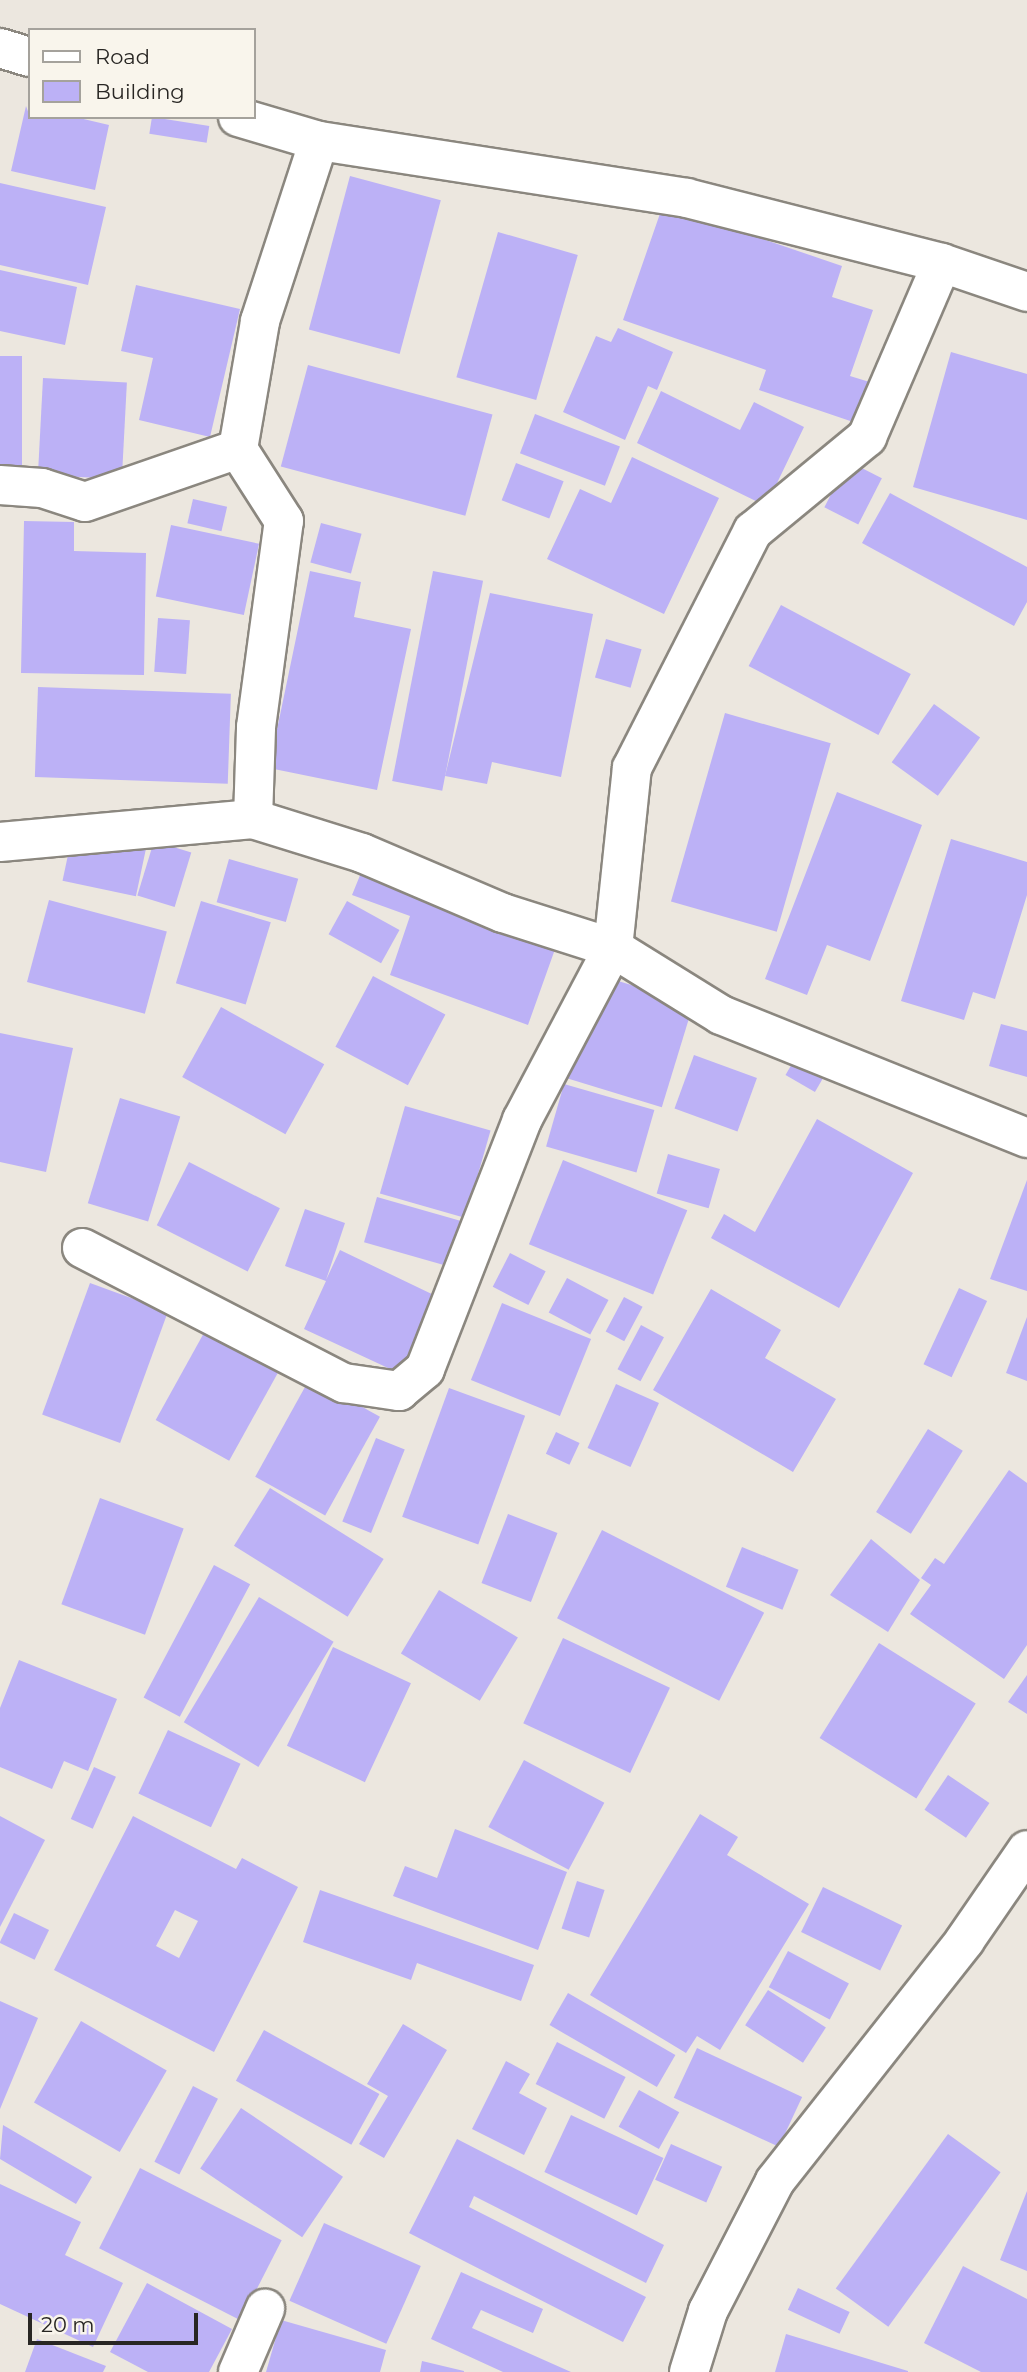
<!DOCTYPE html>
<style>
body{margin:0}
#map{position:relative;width:1027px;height:2372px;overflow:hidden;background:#ece7df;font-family:Montserrat,sans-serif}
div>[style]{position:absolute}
.building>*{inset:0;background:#bcb1f6;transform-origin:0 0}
.roads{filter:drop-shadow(2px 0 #8b877f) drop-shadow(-2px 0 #8b877f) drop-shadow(0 2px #8b877f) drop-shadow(0 -2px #8b877f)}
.minor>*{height:38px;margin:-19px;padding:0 19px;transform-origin:19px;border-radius:19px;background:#fff}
span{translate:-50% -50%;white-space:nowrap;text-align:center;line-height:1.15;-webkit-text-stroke:5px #f9f5ec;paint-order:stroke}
.legend{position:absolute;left:28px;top:28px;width:228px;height:91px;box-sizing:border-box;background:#f9f5ec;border:2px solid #a5a29c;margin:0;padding:9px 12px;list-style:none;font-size:21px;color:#282623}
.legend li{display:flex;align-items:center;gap:14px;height:35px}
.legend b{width:35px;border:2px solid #a5a29c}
.scale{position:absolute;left:28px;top:2313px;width:170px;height:32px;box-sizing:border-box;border:4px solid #282623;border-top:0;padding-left:9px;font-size:21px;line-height:24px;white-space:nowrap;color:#282623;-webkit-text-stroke:5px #f9f5ec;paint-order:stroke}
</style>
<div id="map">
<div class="building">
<i style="clip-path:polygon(26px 106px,30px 117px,75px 117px,109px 125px,95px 190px,11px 171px)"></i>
<i style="left:152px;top:117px;width:58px;height:17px;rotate:9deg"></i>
<i style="left:350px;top:176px;width:94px;height:159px;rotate:15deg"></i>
<i style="clip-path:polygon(0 183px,106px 207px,88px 285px,0 265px)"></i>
<i style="clip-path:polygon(663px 205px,842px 266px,832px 297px,873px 310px,850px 376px,876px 384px,862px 425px,759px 390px,766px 370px,623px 320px)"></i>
<i style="left:498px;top:232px;width:83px;height:151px;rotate:16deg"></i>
<i style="clip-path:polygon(0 270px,77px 287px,65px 345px,0 331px)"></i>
<i style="clip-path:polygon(136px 285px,240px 309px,210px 437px,139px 420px,153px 358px,121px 351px)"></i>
<i style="clip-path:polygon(618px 328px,673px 352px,657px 390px,648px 386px,625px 440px,563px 412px,596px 336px,611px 342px)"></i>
<i style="clip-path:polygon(951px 352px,1027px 374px,1027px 520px,913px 487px)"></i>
<i style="left:0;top:356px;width:22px;height:109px"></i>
<i style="left:308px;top:365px;width:191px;height:105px;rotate:15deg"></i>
<i style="left:43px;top:378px;width:84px;height:97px;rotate:3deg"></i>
<i style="clip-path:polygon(661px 391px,740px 430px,754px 402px,804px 427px,766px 506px,637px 443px)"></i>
<i style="left:535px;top:414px;width:91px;height:42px;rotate:21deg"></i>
<i style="clip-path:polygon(632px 457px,719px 498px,664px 614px,547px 559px,580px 489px,611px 503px)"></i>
<i style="left:848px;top:461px;width:38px;height:52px;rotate:27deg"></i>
<i style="left:516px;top:463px;width:51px;height:40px;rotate:21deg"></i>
<i style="clip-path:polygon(890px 493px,1027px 567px,1027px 602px,1014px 626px,862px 543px)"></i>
<i style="left:193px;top:499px;width:35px;height:25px;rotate:13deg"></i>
<i style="clip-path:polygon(24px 521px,74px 522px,74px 551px,146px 553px,144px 675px,21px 673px)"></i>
<i style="left:321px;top:523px;width:42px;height:41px;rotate:15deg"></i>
<i style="left:171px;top:525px;width:90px;height:73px;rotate:12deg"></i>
<i style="clip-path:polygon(310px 571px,361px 582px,354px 617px,411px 629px,377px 790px,269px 768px)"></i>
<i style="left:433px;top:571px;width:51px;height:214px;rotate:11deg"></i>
<i style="clip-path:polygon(490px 593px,593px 614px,561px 777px,492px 762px,487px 784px,445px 776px)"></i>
<i style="left:781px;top:605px;width:147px;height:69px;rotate:28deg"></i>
<i style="left:158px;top:618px;width:32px;height:54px;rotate:4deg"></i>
<i style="left:606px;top:639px;width:37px;height:40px;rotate:16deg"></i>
<i style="left:38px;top:687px;width:193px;height:90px;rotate:2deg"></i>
<i style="left:934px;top:704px;width:57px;height:72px;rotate:36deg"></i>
<i style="left:725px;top:713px;width:110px;height:196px;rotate:16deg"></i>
<i style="clip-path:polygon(837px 792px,922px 825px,870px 961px,827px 945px,807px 995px,765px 979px)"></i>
<i style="left:75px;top:822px;width:75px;height:60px;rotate:12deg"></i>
<i style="clip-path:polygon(951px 839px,1027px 862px,1027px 895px,995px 999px,973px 992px,964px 1020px,901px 1001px)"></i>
<i style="left:154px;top:841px;width:39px;height:57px;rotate:17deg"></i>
<i style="left:229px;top:859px;width:72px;height:45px;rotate:16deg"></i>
<i style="clip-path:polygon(363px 868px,559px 938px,528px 1025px,390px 975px,410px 916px,352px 895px)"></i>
<i style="left:49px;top:900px;width:122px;height:85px;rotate:15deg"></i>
<i style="left:201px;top:901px;width:73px;height:86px;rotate:17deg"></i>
<i style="left:347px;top:901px;width:60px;height:38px;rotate:29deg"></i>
<i style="left:592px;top:973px;width:106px;height:108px;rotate:17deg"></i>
<i style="left:373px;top:976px;width:82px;height:80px;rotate:28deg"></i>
<i style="left:221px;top:1007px;width:118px;height:80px;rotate:29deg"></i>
<i style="clip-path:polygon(1001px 1024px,1027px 1031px,1027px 1077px,989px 1066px)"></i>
<i style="clip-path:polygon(0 1033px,73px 1048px,46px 1172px,0 1162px)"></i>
<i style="left:800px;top:1050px;width:34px;height:29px;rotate:30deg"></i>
<i style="left:694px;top:1055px;width:67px;height:57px;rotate:20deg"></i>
<i style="left:564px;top:1084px;width:94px;height:65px;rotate:16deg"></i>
<i style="left:120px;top:1098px;width:63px;height:110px;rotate:17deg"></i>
<i style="left:405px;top:1106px;width:89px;height:91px;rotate:16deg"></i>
<i style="clip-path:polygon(817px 1119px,913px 1173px,839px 1308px,711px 1238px,724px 1214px,755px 1232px)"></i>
<i style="left:668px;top:1154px;width:54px;height:41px;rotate:16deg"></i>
<i style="left:563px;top:1160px;width:134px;height:91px;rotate:22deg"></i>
<i style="left:189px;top:1162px;width:102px;height:71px;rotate:27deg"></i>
<i style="clip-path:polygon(1027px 1180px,1027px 1291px,990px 1279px)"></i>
<i style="left:377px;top:1197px;width:92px;height:47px;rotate:16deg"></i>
<i style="clip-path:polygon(305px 1209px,345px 1223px,326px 1280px,340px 1250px,438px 1297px,401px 1374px,304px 1329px,326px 1281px,285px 1266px)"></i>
<i style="left:510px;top:1253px;width:40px;height:38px;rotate:27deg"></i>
<i style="left:567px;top:1278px;width:47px;height:39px;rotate:28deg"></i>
<i style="left:90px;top:1283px;width:83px;height:140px;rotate:20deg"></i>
<i style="left:959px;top:1288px;width:31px;height:84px;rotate:25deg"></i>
<i style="clip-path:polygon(711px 1289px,781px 1330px,765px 1358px,836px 1399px,793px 1472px,653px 1390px)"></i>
<i style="left:624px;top:1297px;width:21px;height:39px;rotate:28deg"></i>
<i style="left:502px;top:1303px;width:96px;height:83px;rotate:22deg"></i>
<i style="clip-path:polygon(1027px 1317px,1027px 1381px,1006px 1373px)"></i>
<i style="left:210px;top:1322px;width:84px;height:112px;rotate:29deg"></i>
<i style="left:641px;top:1325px;width:26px;height:50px;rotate:28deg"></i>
<i style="left:310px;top:1378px;width:80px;height:113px;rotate:29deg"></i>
<i style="left:616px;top:1384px;width:47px;height:70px;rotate:24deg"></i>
<i style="left:449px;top:1388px;width:81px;height:137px;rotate:20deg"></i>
<i style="left:928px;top:1429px;width:41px;height:98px;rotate:32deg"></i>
<i style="left:556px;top:1432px;width:26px;height:24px;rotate:25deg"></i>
<i style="left:376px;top:1438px;width:31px;height:90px;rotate:22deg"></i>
<i style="clip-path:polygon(1009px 1470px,1027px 1483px,1027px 1645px,1004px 1679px,910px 1614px,931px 1585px,921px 1578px,935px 1558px,944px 1564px)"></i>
<i style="left:270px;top:1488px;width:134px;height:68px;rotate:32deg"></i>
<i style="left:100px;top:1498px;width:89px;height:113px;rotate:20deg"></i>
<i style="left:508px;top:1514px;width:53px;height:74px;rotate:21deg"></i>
<i style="left:602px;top:1530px;width:182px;height:99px;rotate:27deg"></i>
<i style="clip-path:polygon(871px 1539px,920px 1580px,888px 1632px,830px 1595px)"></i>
<i style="left:742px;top:1547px;width:61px;height:43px;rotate:22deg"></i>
<i style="left:214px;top:1565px;width:41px;height:150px;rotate:28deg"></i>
<i style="left:439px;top:1590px;width:92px;height:74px;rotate:31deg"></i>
<i style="left:259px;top:1597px;width:87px;height:146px;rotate:31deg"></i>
<i style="left:563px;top:1638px;width:118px;height:94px;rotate:25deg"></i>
<i style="left:879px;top:1643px;width:114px;height:112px;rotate:32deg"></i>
<i style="left:333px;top:1647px;width:86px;height:109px;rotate:25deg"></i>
<i style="clip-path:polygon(19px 1660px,117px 1699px,88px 1771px,64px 1761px,52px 1789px,0 1767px,0 1708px)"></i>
<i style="clip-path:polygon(1027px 1675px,1027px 1714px,1008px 1702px)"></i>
<i style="left:168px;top:1730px;width:80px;height:70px;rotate:25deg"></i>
<i style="left:524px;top:1760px;width:91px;height:76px;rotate:28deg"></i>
<i style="left:94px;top:1767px;width:24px;height:57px;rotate:24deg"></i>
<i style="left:948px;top:1775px;width:50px;height:42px;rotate:34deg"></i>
<i style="clip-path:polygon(700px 1814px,738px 1837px,727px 1855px,809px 1904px,720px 2050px,697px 2036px,686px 2053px,590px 1995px)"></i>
<i style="clip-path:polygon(0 1816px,45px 1840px,0 1927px)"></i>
<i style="clip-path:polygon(evenodd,133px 1816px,236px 1869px,242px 1858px,298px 1887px,214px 2052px,54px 1970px,133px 1816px,175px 1910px,198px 1921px,179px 1958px,156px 1946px,175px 1910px)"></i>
<i style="clip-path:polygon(455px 1829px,567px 1872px,538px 1950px,393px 1896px,405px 1866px,437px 1878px)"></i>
<i style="left:577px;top:1881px;width:29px;height:50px;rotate:18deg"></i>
<i style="left:823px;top:1887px;width:88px;height:50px;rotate:26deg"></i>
<i style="clip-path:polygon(320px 1890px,534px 1965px,521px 2001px,417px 1963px,411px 1980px,303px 1942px)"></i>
<i style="left:14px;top:1913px;width:39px;height:33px;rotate:26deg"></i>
<i style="left:788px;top:1951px;width:69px;height:41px;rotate:28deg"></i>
<i style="left:768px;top:1990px;width:69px;height:42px;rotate:33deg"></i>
<i style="left:568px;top:1993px;width:124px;height:37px;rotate:30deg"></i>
<i style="clip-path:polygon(0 2001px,38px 2018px,0 2109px)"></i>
<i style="left:81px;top:2021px;width:99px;height:94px;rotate:30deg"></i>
<i style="clip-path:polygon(403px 2024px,447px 2050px,384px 2158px,359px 2144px,388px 2096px,367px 2084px)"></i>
<i style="left:264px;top:2030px;width:132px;height:58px;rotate:29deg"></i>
<i style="left:557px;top:2042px;width:77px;height:47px;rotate:27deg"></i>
<i style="left:697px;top:2048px;width:116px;height:55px;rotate:25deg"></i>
<i style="clip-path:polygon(506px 2061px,530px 2074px,519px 2093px,547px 2108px,524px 2155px,472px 2129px)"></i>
<i style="left:193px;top:2086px;width:28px;height:85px;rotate:27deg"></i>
<i style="left:639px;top:2090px;width:46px;height:42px;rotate:29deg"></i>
<i style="left:241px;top:2108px;width:123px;height:73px;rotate:34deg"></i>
<i style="left:571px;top:2115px;width:102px;height:63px;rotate:25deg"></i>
<i style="clip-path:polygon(3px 2125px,92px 2177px,76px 2204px,0 2159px)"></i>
<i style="left:948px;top:2134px;width:65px;height:191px;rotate:36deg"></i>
<i style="clip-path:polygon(457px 2139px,664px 2245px,646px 2283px,474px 2196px,469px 2207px,646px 2297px,623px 2342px,409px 2233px)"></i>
<i style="left:671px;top:2144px;width:56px;height:39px;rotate:24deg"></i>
<i style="left:140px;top:2168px;width:159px;height:90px;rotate:27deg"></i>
<i style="clip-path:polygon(0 2184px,81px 2222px,65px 2255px,123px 2283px,93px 2347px,0 2304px)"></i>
<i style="clip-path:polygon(1027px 2191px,1027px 2271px,1000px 2260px)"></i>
<i style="left:324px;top:2223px;width:106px;height:85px;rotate:24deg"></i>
<i style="clip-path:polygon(963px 2266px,1027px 2299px,1027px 2372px,981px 2372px,924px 2343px)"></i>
<i style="clip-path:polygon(461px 2272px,543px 2309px,533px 2333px,481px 2310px,472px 2328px,571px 2372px,503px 2372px,431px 2339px)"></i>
<i style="clip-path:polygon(147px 2283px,232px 2329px,209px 2372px,148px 2372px,110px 2352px)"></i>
<i style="left:798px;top:2288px;width:57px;height:24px;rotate:25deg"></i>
<i style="clip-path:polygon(281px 2320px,386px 2350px,380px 2372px,266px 2372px)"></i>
<i style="clip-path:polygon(786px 2334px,908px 2371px,908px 2372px,775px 2372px)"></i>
<i style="clip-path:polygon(37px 2339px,106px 2366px,103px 2372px,25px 2372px)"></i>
<i style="clip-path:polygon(422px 2361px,464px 2371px,464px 2372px,420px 2372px)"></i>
</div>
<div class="roads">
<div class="minor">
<i style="left:0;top:48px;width:31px;rotate:17deg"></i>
<i style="left:238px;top:117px;width:84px;rotate:16.5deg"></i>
<i style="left:319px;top:141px;width:372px;rotate:8.8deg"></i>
<i style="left:687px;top:198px;width:263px;rotate:14.3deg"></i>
<i style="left:942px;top:263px;width:90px;rotate:18.8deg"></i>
<i style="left:0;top:485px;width:42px;rotate:4.1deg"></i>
<i style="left:42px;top:488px;width:45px;rotate:18deg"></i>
<i style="left:85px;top:502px;width:162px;rotate:-19.1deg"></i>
<i style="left:253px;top:819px;width:92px;rotate:-88.1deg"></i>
<i style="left:256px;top:727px;width:208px;rotate:-82.3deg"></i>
<i style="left:284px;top:521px;width:85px;rotate:-122.6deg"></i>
<i style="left:238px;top:449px;width:130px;rotate:-80.2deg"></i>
<i style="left:260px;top:321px;width:189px;rotate:-71.9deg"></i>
<i style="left:0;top:842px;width:254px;rotate:-5.2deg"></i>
<i style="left:253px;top:819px;width:114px;rotate:17.3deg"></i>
<i style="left:362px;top:853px;width:153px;rotate:23.1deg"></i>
<i style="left:503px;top:913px;width:115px;rotate:17.7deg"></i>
<i style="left:613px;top:948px;width:127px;rotate:31.8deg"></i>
<i style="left:721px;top:1015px;width:330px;rotate:21.9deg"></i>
<i style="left:82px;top:1248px;width:295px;rotate:27.3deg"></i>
<i style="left:344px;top:1383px;width:56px;rotate:8.3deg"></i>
<i style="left:399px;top:1391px;width:34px;rotate:-40deg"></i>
<i style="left:425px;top:1369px;width:267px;rotate:-68.7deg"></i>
<i style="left:522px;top:1120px;width:195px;rotate:-62.1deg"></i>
<i style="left:613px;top:948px;width:181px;rotate:-84deg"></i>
<i style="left:632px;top:768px;width:266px;rotate:-63deg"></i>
<i style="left:753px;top:531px;width:148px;rotate:-39.5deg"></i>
<i style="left:867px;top:437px;width:189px;rotate:-66.7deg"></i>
<i style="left:238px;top:2372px;width:69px;rotate:-66.8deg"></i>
<i style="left:689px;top:2372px;width:64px;rotate:-72.7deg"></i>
<i style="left:708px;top:2311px;width:146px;rotate:-62.7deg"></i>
<i style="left:775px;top:2181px;width:307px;rotate:-51.7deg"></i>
<i style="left:965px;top:1940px;width:109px;rotate:-55.4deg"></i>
</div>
</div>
<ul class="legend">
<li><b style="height:9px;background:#fff"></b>Road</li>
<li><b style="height:19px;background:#bcb1f6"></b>Building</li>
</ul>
<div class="scale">20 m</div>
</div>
